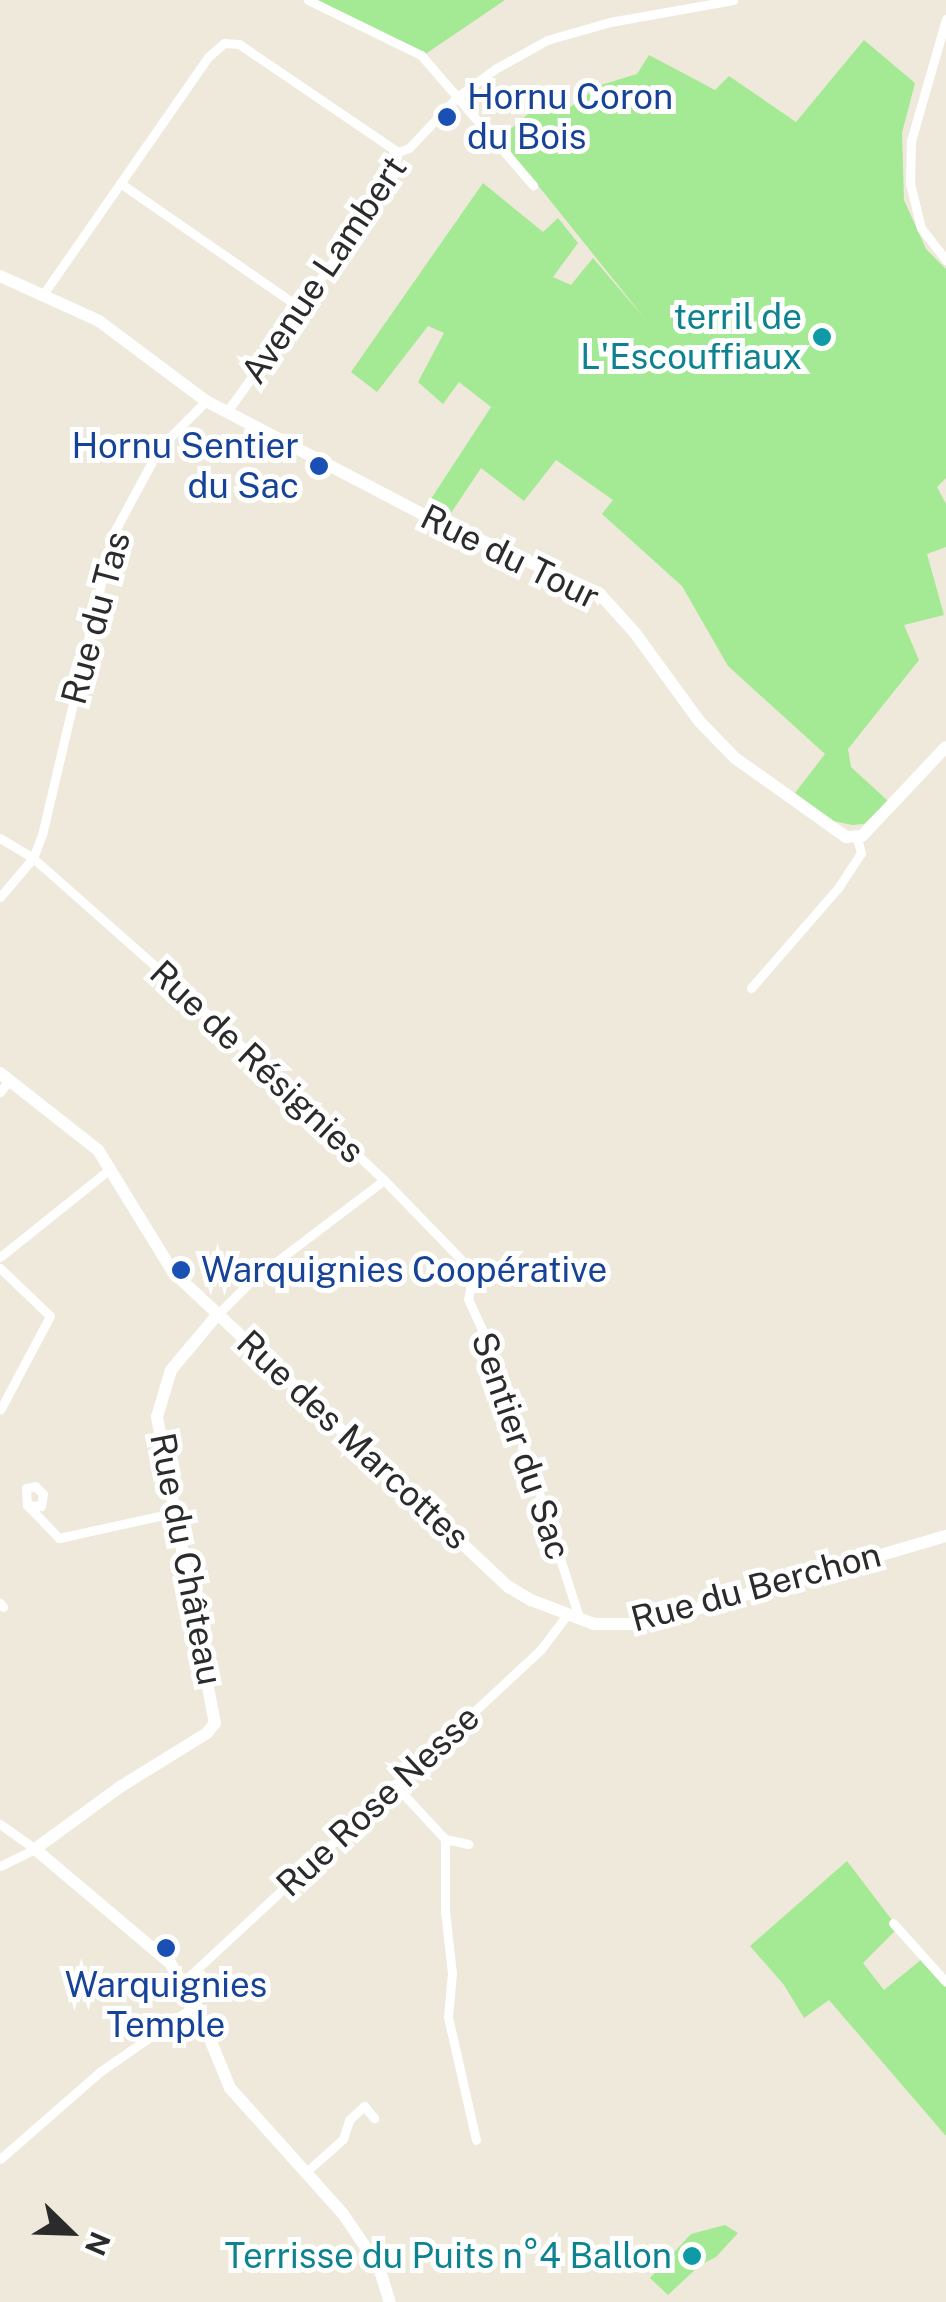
<!DOCTYPE html>
<meta charset="utf-8">
<style>
body{margin:0}
#map{position:relative;width:946px;height:2302px;overflow:hidden;background:#eee9db;font-family:"Public Sans",sans-serif}
div>[style]{position:absolute}
.green>*{inset:0;background:#a4e993}
.street>*{height:9px;margin:-4.5px;padding:0 4.5px;transform-origin:4.5px;border-radius:4.5px;background:#fff}
.secondary>*{height:12px;margin:-6px;padding:0 6px;transform-origin:6px;border-radius:6px;background:#fff}
.dots>*{width:28px;height:28px;translate:-50% -50%;box-sizing:border-box;border:5px solid #fff;border-radius:50%}
span{translate:-50% -50%;white-space:nowrap;text-align:center;line-height:1.15;-webkit-text-stroke:10px #fff;paint-order:stroke}
.transit-label{font-size:35px;color:#164399}
.left{translate:0 -50%;text-align:left}
.right{translate:-100% -50%;text-align:right}
.street-label{font-size:35px;color:#2b2b2b}
.culture-label{font-size:35px;color:#0d838f}
.north{position:absolute;left:20px;top:2182px;width:100px;height:100px;-webkit-text-stroke:8px #fff;paint-order:stroke;rotate:113deg;font-size:28px;font-weight:700;line-height:40px;text-align:center;color:#2b2b2b}
.north::after{content:'';display:block;margin:auto;width:35px;height:45px;background:#2b2b2b;clip-path:polygon(50% 0,100% 100%,50% 72%,0 100%)}
</style>
<div id="map">
<div class="green">
<i style="clip-path:polygon(315px 0,505px 0,421px 57px)"></i>
<i style="clip-path:polygon(864px 40px,915px 83px,902px 133px,904px 200px,926px 249px,946px 269px,946px 478px,937px 487px,946px 504px,946px 547px,927px 554px,944px 615px,904px 625px,919px 660px,848px 749px,851px 767px,888px 801px,864px 824px,852px 825px,833px 821px,795px 793px,825px 754px,728px 666px,682px 586px,602px 514px,613px 500px,556px 460px,524px 501px,481px 468px,449px 516px,427px 505px,491px 407px,459px 382px,443px 404px,418px 382px,444px 333px,428px 326px,377px 392px,351px 372px,483px 183px,543px 232px,558px 218px,578px 243px,553px 277px,571px 285px,593px 258px,646px 320px,500px 138px,549px 96px,566px 110px,601px 85px,637px 74px,649px 55px,715px 90px,729px 76px,796px 122px)"></i>
<i style="clip-path:polygon(847px 1861px,898px 1928px,863px 1963px,884px 1990px,922px 1959px,946px 1982px,946px 2136px,829px 2000px,804px 2018px,784px 1985px,750px 1946px)"></i>
<i style="clip-path:polygon(725px 2225px,738px 2233px,716px 2257px,700px 2265px,668px 2295px,650px 2278px,691px 2234px)"></i>
</div>
<div class="street">
<i style="left:308px;top:0;width:126px;rotate:26deg"></i>
<i style="left:421px;top:55px;width:172px;rotate:49.3deg"></i>
<i style="left:946px;top:19px;width:127px;rotate:106deg"></i>
<i style="left:911px;top:141px;width:42px;rotate:91.4deg"></i>
<i style="left:910px;top:183px;width:46px;rotate:76.3deg"></i>
<i style="left:921px;top:228px;width:41px;rotate:52deg"></i>
<i style="left:120px;top:183px;width:213px;rotate:34.7deg"></i>
<i style="left:44px;top:293px;width:287px;rotate:-55.2deg"></i>
<i style="left:208px;top:57px;width:21px;rotate:-41deg"></i>
<i style="left:224px;top:43px;width:15px;rotate:4deg"></i>
<i style="left:239px;top:44px;width:192px;rotate:34.2deg"></i>
<i style="left:228px;top:410px;width:110px;rotate:-54.3deg"></i>
<i style="left:292px;top:321px;width:17px;rotate:-80deg"></i>
<i style="left:295px;top:304px;width:17px;rotate:-33deg"></i>
<i style="left:309px;top:295px;width:146px;rotate:-55deg"></i>
<i style="left:393px;top:175px;width:24px;rotate:-78deg"></i>
<i style="left:398px;top:152px;width:12px;rotate:-20deg"></i>
<i style="left:409px;top:148px;width:70px;rotate:-46.7deg"></i>
<i style="left:457px;top:97px;width:47px;rotate:-36.4deg"></i>
<i style="left:495px;top:69px;width:60px;rotate:-29.1deg"></i>
<i style="left:547px;top:40px;width:66px;rotate:-15.9deg"></i>
<i style="left:610px;top:22px;width:125px;rotate:-10.1deg"></i>
<i style="left:0;top:838px;width:39px;rotate:31deg"></i>
<i style="left:33px;top:858px;width:184px;rotate:41.5deg"></i>
<i style="left:171px;top:980px;width:292px;rotate:43.2deg"></i>
<i style="left:384px;top:1180px;width:128px;rotate:45.9deg"></i>
<i style="left:473px;top:1272px;width:27px;rotate:100deg"></i>
<i style="left:468px;top:1299px;width:69px;rotate:65.3deg"></i>
<i style="left:497px;top:1362px;width:271px;rotate:72.2deg"></i>
<i style="left:0;top:897px;width:51px;rotate:-49.8deg"></i>
<i style="left:33px;top:858px;width:25px;rotate:-69deg"></i>
<i style="left:42px;top:835px;width:307px;rotate:-76.8deg"></i>
<i style="left:112px;top:536px;width:101px;rotate:-61.7deg"></i>
<i style="left:160px;top:447px;width:65px;rotate:-45deg"></i>
<i style="left:751px;top:988px;width:133px;rotate:-49deg"></i>
<i style="left:838px;top:888px;width:42px;rotate:-56.7deg"></i>
<i style="left:861px;top:853px;width:16px;rotate:-105deg"></i>
<i style="left:0;top:1092px;width:15px;rotate:-53deg"></i>
<i style="left:0;top:1257px;width:142px;rotate:-38.7deg"></i>
<i style="left:0;top:1268px;width:69px;rotate:43.8deg"></i>
<i style="left:50px;top:1316px;width:106px;rotate:118deg"></i>
<i style="left:218px;top:1314px;width:47px;rotate:-45deg"></i>
<i style="left:251px;top:1281px;width:167px;rotate:-37.2deg"></i>
<i style="left:27px;top:1505px;width:14px;rotate:4deg"></i>
<i style="left:41px;top:1506px;width:12px;rotate:-81deg"></i>
<i style="left:43px;top:1494px;width:11px;rotate:-135deg"></i>
<i style="left:35px;top:1486px;width:9px;rotate:167deg"></i>
<i style="left:26px;top:1488px;width:17px;rotate:87deg"></i>
<i style="left:27px;top:1505px;width:46px;rotate:45.9deg"></i>
<i style="left:59px;top:1538px;width:117px;rotate:-12.4deg"></i>
<i style="left:0;top:1603px;width:5px;rotate:53deg"></i>
<i style="left:394px;top:1784px;width:75px;rotate:47.2deg"></i>
<i style="left:445px;top:1839px;width:24px;rotate:12deg"></i>
<i style="left:0;top:1824px;width:43px;rotate:35.5deg"></i>
<i style="left:35px;top:1849px;width:39px;rotate:154deg"></i>
<i style="left:445px;top:1839px;width:72px;rotate:90deg"></i>
<i style="left:445px;top:1911px;width:62px;rotate:83.6deg"></i>
<i style="left:452px;top:1973px;width:44px;rotate:95.2deg"></i>
<i style="left:448px;top:2017px;width:126px;rotate:77.2deg"></i>
<i style="left:893px;top:1923px;width:79px;rotate:48.1deg"></i>
<i style="left:183px;top:1982px;width:489px;rotate:-42.9deg"></i>
<i style="left:541px;top:1649px;width:43px;rotate:-52.6deg"></i>
<i style="left:0;top:2159px;width:134px;rotate:-41.1deg"></i>
<i style="left:101px;top:2071px;width:116px;rotate:-34.8deg"></i>
<i style="left:306px;top:2172px;width:50px;rotate:-41.7deg"></i>
<i style="left:343px;top:2139px;width:20px;rotate:-72deg"></i>
<i style="left:349px;top:2120px;width:21px;rotate:-43deg"></i>
<i style="left:364px;top:2106px;width:16px;rotate:50deg"></i>
</div>
<div class="secondary">
<i style="left:0;top:276px;width:109px;rotate:24.4deg"></i>
<i style="left:99px;top:321px;width:134px;rotate:36.8deg"></i>
<i style="left:206px;top:401px;width:244px;rotate:27.6deg"></i>
<i style="left:422px;top:514px;width:194px;rotate:24.1deg"></i>
<i style="left:599px;top:593px;width:54px;rotate:48deg"></i>
<i style="left:635px;top:633px;width:110px;rotate:53.9deg"></i>
<i style="left:700px;top:722px;width:50px;rotate:45.8deg"></i>
<i style="left:735px;top:758px;width:136px;rotate:35.4deg"></i>
<i style="left:846px;top:837px;width:16px;rotate:-4deg"></i>
<i style="left:862px;top:836px;width:122px;rotate:-46.7deg"></i>
<i style="left:0;top:1073px;width:125px;rotate:38.2deg"></i>
<i style="left:98px;top:1150px;width:143px;rotate:58.4deg"></i>
<i style="left:173px;top:1272px;width:461px;rotate:43.2deg"></i>
<i style="left:509px;top:1587px;width:26px;rotate:31deg"></i>
<i style="left:531px;top:1600px;width:67px;rotate:20.9deg"></i>
<i style="left:594px;top:1624px;width:51px"></i>
<i style="left:645px;top:1624px;width:314px;rotate:-16.3deg"></i>
<i style="left:218px;top:1314px;width:73px;rotate:130deg"></i>
<i style="left:171px;top:1370px;width:49px;rotate:106.6deg"></i>
<i style="left:157px;top:1417px;width:311px;rotate:79.3deg"></i>
<i style="left:215px;top:1723px;width:13px;rotate:129deg"></i>
<i style="left:207px;top:1733px;width:102px;rotate:148.2deg"></i>
<i style="left:120px;top:1787px;width:105px;rotate:143.9deg"></i>
<i style="left:35px;top:1849px;width:177px;rotate:40.2deg"></i>
<i style="left:170px;top:1963px;width:49px;rotate:58.2deg"></i>
<i style="left:196px;top:2005px;width:90px;rotate:67.7deg"></i>
<i style="left:230px;top:2088px;width:169px;rotate:48.1deg"></i>
<i style="left:343px;top:2214px;width:64px;rotate:55.8deg"></i>
<i style="left:379px;top:2267px;width:37px;rotate:73deg"></i>
</div>
<div class="dots">
<i style="left:447px;top:117px;background:#1a4fb4"></i>
<i style="left:822px;top:337px;background:#0f9aa8"></i>
<i style="left:319px;top:466px;background:#1a4fb4"></i>
<i style="left:181px;top:1270px;background:#1a4fb4"></i>
<i style="left:166px;top:1948px;background:#1a4fb4"></i>
<i style="left:692px;top:2256px;background:#0f9aa8"></i>
</div>
<div class="transit-label">
<span class="left" style="left:467px;top:117px">Hornu Coron<br>du Bois</span>
<span class="right" style="left:299px;top:466px">Hornu Sentier<br>du Sac</span>
<span class="left" style="left:201px;top:1270px">Warquignies Coopérative</span>
<span style="left:166px;top:2005px">Warquignies<br>Temple</span>
</div>
<div class="street-label">
<span style="left:324px;top:270px;rotate:-56deg">Avenue Lambert</span>
<span style="left:510px;top:557px;rotate:26deg">Rue du Tour</span>
<span style="left:96px;top:618px;rotate:-75deg">Rue du Tas</span>
<span style="left:257px;top:1062px;rotate:43deg">Rue de Résignies</span>
<span style="left:353px;top:1440px;rotate:43deg">Rue des Marcottes</span>
<span style="left:521px;top:1446px;rotate:71deg">Sentier du Sac</span>
<span style="left:186px;top:1559px;rotate:79deg">Rue du Château</span>
<span style="left:756px;top:1587px;rotate:-15deg">Rue du Berchon</span>
<span style="left:378px;top:1801px;rotate:-43deg">Rue Rose Nesse</span>
</div>
<div class="culture-label">
<span class="right" style="left:802px;top:337px">terril de<br>L'Escouffiaux</span>
<span class="right" style="left:672px;top:2256px">Terrisse du Puits n°4 Ballon</span>
</div>
<div class="north">N</div>
</div>
